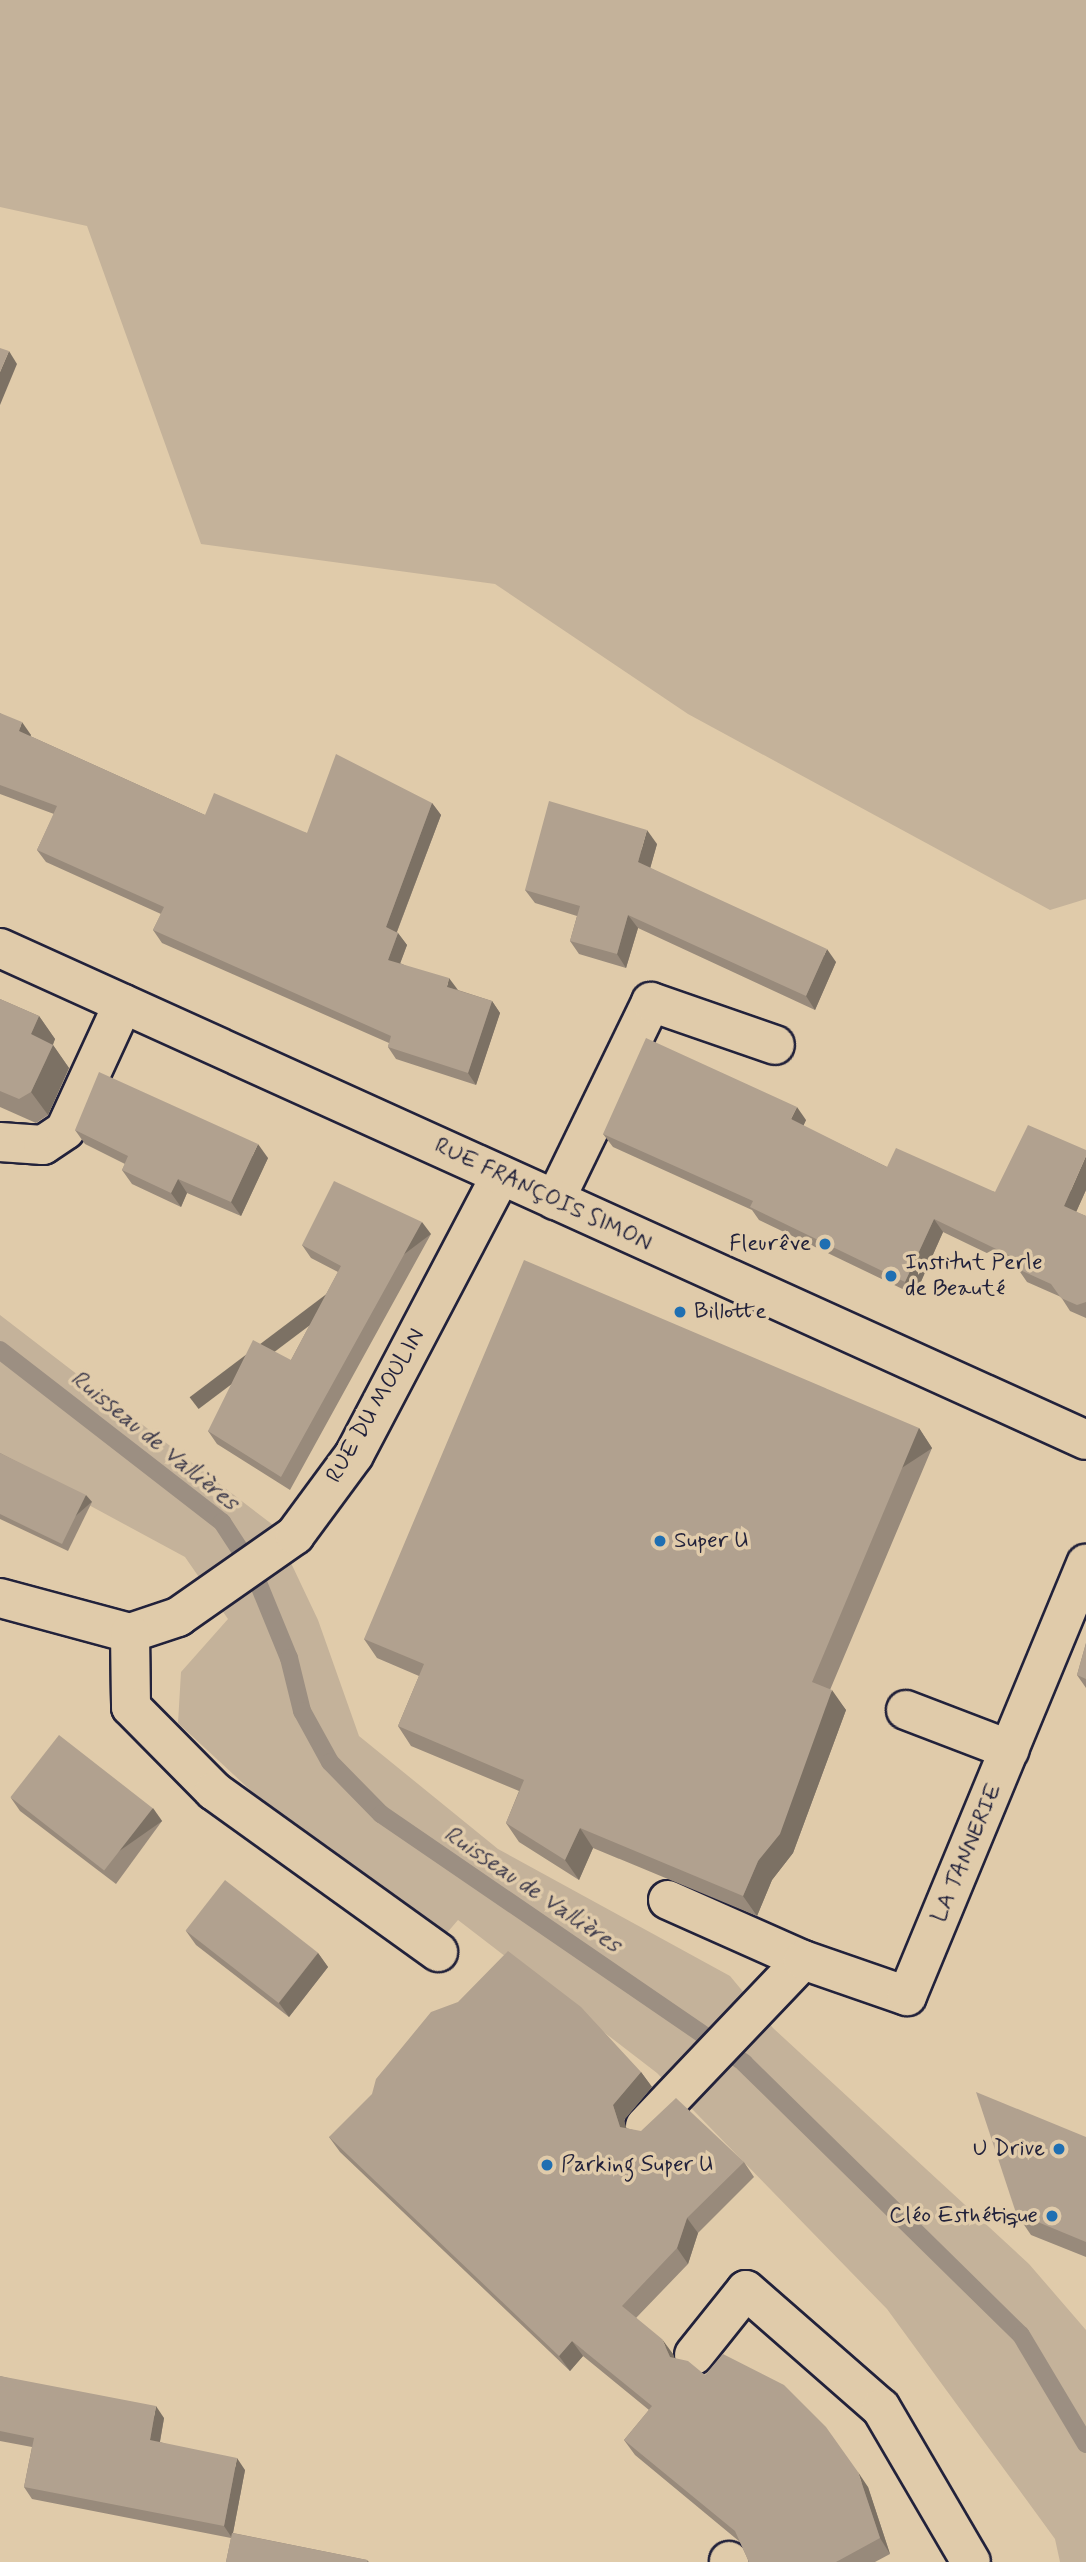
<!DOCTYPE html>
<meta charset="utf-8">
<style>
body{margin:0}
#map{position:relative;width:1086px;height:2562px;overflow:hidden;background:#e0cbaa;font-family:Mynerve,sans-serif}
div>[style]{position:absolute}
.green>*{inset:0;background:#c4b29a}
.stream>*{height:18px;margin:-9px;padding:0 9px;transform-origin:9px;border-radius:9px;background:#9c8f82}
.roads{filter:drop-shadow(2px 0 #22223b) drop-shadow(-2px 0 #22223b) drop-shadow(0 2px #22223b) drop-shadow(0 -2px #22223b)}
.minor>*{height:38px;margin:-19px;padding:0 19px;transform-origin:19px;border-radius:19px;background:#e0cbaa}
.major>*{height:38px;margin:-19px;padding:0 19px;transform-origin:19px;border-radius:19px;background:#e0cbaa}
.wall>*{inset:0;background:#988a7b}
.shaded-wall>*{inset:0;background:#7c7164;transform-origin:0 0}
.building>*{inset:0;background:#b1a18f;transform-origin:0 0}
.dots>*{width:19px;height:19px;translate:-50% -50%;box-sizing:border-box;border:4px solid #e0cbaa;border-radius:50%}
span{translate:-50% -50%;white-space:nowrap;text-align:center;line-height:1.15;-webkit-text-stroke:7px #e0cbaa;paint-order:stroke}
.street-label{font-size:23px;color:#22223b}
.poi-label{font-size:23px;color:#22223b}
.right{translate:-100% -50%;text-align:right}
.left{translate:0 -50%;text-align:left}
.water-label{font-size:24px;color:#403d4d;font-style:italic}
</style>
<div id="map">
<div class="green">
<i style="clip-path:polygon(0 0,1086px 0,1086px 899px,1050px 910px,688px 714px,495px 584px,201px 544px,87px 226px,0 207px)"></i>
<i style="clip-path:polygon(0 1315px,273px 1525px,318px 1620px,359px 1736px,498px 1849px,730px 1976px,773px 2028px,1029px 2264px,1086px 2330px,1086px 2562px,1060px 2562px,1055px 2539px,887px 2309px,657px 2073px,458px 1920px,428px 1955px,178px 1723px,181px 1672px,228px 1619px,185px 1557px,0 1457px)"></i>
</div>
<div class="stream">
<i style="left:0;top:1350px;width:281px;rotate:37.8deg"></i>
<i style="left:222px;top:1522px;width:55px;rotate:56.9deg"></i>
<i style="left:252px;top:1568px;width:97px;rotate:67.7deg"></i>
<i style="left:289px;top:1658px;width:55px;rotate:76.2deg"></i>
<i style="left:302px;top:1711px;width:58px;rotate:61.2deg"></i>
<i style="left:330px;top:1762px;width:73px;rotate:45.6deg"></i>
<i style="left:381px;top:1814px;width:440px;rotate:34.4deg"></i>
<i style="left:744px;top:2063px;width:388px;rotate:44.5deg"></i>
<i style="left:1021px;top:2335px;width:127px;rotate:59.2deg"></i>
</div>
<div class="roads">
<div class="minor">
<i style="left:0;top:1142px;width:43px;rotate:4deg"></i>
<i style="left:43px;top:1145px;width:27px;rotate:-34deg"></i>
<i style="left:65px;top:1130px;width:139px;rotate:-65.3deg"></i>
<i style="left:555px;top:1200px;width:220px;rotate:-64.1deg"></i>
<i style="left:651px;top:1002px;width:131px;rotate:19.1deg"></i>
<i style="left:0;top:1598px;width:135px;rotate:15.1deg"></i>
<i style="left:130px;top:1633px;width:51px;rotate:-18.4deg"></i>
<i style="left:178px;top:1617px;width:143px;rotate:-35deg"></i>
<i style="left:295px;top:1535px;width:99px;rotate:-53.6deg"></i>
<i style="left:354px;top:1455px;width:316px;rotate:-62.3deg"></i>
<i style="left:130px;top:1633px;width:74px;rotate:89.2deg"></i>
<i style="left:131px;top:1707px;width:118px;rotate:45.3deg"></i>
<i style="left:214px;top:1791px;width:276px;rotate:35.7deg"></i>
<i style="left:906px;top:1710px;width:111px;rotate:21deg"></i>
<i style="left:668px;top:1900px;width:148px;rotate:24deg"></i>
<i style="left:645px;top:2126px;width:229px;rotate:-46.4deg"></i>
<i style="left:803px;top:1960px;width:110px;rotate:19.1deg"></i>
<i style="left:907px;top:1996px;width:468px;rotate:-67.5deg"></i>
<i style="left:694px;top:2355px;width:83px;rotate:-51.3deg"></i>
<i style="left:746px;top:2290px;width:179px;rotate:41.2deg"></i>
<i style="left:881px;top:2408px;width:178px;rotate:59.7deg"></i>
<i style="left:729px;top:2561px;width:1px;rotate:45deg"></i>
</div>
<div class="major">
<i style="left:0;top:948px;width:1192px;rotate:24.37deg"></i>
</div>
</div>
<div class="wall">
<i style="clip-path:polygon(0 713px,31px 735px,30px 736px,205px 815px,307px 833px,432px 803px,441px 815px,397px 932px,407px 945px,400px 963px,458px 990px,492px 1001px,500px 1013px,476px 1085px,396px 1059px,388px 1047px,389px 1043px,162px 943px,153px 930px,161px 914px,46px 862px,37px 850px,54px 814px,0 794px)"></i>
<i style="clip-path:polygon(657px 844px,650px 868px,836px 962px,815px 1010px,638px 928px,626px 968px,579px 954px,570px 941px,577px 916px,535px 903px,525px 890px)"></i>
<i style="clip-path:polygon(0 999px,39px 1016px,55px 1039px,53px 1045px,69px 1068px,48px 1115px,36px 1123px,0 1107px)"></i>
<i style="clip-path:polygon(806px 1120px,803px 1126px,887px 1167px,995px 1192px,1086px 1190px,1076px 1212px,1086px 1216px,1086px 1318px,1070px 1311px,1061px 1297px,1027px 1282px,1018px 1269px,1018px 1268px,943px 1232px,915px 1295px,759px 1220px,752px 1210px,613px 1147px,603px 1134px)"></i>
<i style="clip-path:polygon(75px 1130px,268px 1158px,241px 1216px,187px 1193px,181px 1207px,132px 1184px,122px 1170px,125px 1164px,85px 1144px)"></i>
<i style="clip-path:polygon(431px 1234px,290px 1490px,217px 1444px,208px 1431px,291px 1360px,338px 1272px,311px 1258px,302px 1245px)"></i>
<i style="clip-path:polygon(919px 1428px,932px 1448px,830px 1690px,846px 1710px,793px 1853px,772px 1880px,757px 1916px,593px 1848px,579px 1880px,519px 1842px,506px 1823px,519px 1791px,411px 1746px,398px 1726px,419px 1676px,377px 1658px,364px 1639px)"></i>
<i style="clip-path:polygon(0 1453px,92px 1502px,68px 1551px,0 1519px)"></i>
<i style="clip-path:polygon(1086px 1643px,1086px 1688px,1077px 1675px)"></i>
<i style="clip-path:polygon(11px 1798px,162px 1821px,116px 1884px,20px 1811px)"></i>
<i style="clip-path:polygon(186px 1931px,318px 1953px,328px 1967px,289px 2017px,196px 1945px)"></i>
<i style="clip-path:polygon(641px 2072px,652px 2087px,624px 2120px,626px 2128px,744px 2162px,754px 2177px,698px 2233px,688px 2264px,636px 2318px,673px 2354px,674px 2358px,705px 2375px,868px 2487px,890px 2554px,875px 2562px,749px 2562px,740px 2542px,635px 2455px,624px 2440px,649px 2410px,583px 2356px,570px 2371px,340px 2152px,329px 2137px)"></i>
<i style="clip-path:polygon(1086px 2137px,1086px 2257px,1031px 2235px,1016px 2213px)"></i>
<i style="clip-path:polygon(0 2376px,164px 2418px,160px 2442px,245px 2470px,233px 2533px,367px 2560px,369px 2562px,226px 2562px,231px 2538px,32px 2499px,24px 2487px,32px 2447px,0 2441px)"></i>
</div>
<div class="shaded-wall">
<i style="clip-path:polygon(9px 351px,17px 364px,0 405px,0 372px)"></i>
<i style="clip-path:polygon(22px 722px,31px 735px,27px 743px,19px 731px)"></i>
<i style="clip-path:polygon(432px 803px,441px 815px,394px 939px,386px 927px)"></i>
<i style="clip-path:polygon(647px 830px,657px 844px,648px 876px,638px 862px)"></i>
<i style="clip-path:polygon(628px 915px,638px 928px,626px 968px,617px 954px)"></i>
<i style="clip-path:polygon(398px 933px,407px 945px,397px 972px,388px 960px)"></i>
<i style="clip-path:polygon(827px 949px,836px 962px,815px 1010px,806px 996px)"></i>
<i style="clip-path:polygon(449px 978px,458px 990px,447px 987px)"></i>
<i style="clip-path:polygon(492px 1001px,500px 1013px,476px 1085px,468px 1073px)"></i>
<i style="clip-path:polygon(39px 1016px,55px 1039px,47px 1058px,31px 1034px)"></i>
<i style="clip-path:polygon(53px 1045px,69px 1068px,48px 1115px,31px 1092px)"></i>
<i style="clip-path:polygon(797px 1107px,806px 1120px,800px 1133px,791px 1119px)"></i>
<i style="clip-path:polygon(258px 1144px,268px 1158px,241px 1216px,231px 1202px)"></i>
<i style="clip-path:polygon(1086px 1156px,1086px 1190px,1073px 1219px,1064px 1206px)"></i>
<i style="clip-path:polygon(178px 1179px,187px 1193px,181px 1207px,171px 1193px)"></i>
<i style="clip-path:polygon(934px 1219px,943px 1232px,915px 1295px,905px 1282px)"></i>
<i style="left:422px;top:1222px;width:15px;height:291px;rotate:53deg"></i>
<i style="left:919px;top:1428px;width:24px;height:276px;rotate:57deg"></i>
<i style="left:86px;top:1495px;width:9px;height:55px;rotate:49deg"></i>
<i style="clip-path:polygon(832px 1690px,846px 1710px,793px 1853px,772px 1880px,757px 1916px,743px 1896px)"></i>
<i style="left:153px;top:1808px;width:16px;height:78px;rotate:55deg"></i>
<i style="clip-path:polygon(580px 1828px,593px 1848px,579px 1880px,565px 1860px)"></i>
<i style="clip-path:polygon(318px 1953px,328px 1967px,289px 2017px,279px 2003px)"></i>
<i style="clip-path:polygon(641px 2072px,652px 2087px,624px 2120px,630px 2142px,620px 2127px,613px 2105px)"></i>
<i style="clip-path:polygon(687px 2218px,698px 2233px,688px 2264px,677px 2248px)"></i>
<i style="clip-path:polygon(662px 2339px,673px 2354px,681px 2372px,670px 2357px)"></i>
<i style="clip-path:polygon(572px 2341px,583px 2356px,570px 2371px,559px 2356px)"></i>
<i style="clip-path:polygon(156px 2406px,164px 2418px,158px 2452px,150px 2440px)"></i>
<i style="clip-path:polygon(237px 2458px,245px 2470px,232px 2538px,224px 2526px)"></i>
<i style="clip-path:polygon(858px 2472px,868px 2487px,890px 2554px,880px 2538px)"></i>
</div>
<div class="building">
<i style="clip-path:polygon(0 348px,9px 351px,0 372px)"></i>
<i style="clip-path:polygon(0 713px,22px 722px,19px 731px,205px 815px,214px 793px,307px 833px,336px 754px,432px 803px,386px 927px,398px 933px,388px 960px,449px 978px,447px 987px,492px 1001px,468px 1073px,388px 1047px,391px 1036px,153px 930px,164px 907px,37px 850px,57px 806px,0 785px)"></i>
<i style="clip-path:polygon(549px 801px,647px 830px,638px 862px,827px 949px,806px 996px,628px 915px,617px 954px,570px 941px,580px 906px,525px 890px)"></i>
<i style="clip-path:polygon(0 999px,39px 1016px,31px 1034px,53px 1045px,31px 1092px,19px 1099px,0 1091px)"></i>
<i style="clip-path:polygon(646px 1038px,797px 1107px,791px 1119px,887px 1167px,896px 1148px,995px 1192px,1028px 1125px,1086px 1150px,1086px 1156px,1064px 1206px,1086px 1216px,1086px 1302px,1077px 1305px,1061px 1298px,1051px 1284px,1018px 1269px,1021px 1261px,934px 1219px,905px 1282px,750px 1207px,753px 1201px,603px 1134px)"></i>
<i style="clip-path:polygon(99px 1072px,258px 1144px,231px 1202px,178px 1179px,171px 1193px,122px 1170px,128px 1156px,75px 1130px)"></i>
<i style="clip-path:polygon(334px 1181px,422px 1222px,281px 1477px,208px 1431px,253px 1340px,291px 1360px,341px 1266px,302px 1245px)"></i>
<i style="clip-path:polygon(524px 1260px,919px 1428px,812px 1682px,832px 1690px,780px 1834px,758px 1861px,743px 1896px,580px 1828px,565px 1860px,506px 1823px,524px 1780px,398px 1726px,424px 1664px,364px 1639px)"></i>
<i style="clip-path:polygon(0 1453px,86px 1495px,62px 1544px,0 1514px)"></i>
<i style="clip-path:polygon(1086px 1643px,1086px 1679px,1077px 1675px)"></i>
<i style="left:59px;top:1735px;width:119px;height:79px;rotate:38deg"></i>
<i style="left:225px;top:1880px;width:118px;height:64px;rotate:38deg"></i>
<i style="clip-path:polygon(508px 1951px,581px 2007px,641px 2072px,613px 2105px,620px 2127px,641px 2131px,676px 2098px,744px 2162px,687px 2218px,677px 2248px,622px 2306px,662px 2339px,670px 2357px,688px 2361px,705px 2375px,723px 2354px,784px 2385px,826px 2427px,858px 2472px,880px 2538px,836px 2562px,749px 2562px,735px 2531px,624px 2440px,652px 2406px,572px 2341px,559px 2356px,329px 2137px,372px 2094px,376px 2079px,431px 2012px,458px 2002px)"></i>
<i style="clip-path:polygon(976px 2092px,1086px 2137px,1086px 2242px,1016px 2213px)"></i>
<i style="clip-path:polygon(0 2376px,156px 2406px,150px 2440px,237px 2458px,224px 2526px,24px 2487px,34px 2438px,0 2431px)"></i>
<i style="clip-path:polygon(232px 2533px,367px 2560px,367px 2562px,226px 2562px)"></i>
</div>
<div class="dots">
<i style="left:825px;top:1244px;background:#1f6fb2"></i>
<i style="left:891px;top:1276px;background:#1f6fb2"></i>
<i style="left:680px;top:1312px;background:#1f6fb2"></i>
<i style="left:660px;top:1541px;background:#1f6fb2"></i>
<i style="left:1059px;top:2149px;background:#1f6fb2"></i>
<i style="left:547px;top:2165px;background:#1f6fb2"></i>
<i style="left:1052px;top:2216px;background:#1f6fb2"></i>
</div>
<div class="street-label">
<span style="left:543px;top:1195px;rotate:25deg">RUE FRANÇOIS SIMON</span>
<span style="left:376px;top:1406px;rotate:-60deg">RUE DU MOULIN</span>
<span style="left:967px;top:1853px;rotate:-67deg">LA TANNERIE</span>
</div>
<div class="poi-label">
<span class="right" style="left:811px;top:1244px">Fleurêve</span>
<span class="left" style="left:905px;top:1276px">Institut Perle<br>de Beauté</span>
<span class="left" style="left:694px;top:1312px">Billotte</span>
<span class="left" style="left:674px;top:1541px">Super U</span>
<span class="right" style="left:1045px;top:2149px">U Drive</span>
<span class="left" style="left:561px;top:2165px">Parking Super U</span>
<span class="right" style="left:1038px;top:2216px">Cléo Esthétique</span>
</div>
<div class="water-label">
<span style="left:154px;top:1441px;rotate:39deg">Ruisseau de Vallières</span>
<span style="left:532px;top:1890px;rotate:34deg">Ruisseau de Vallières</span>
</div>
</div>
